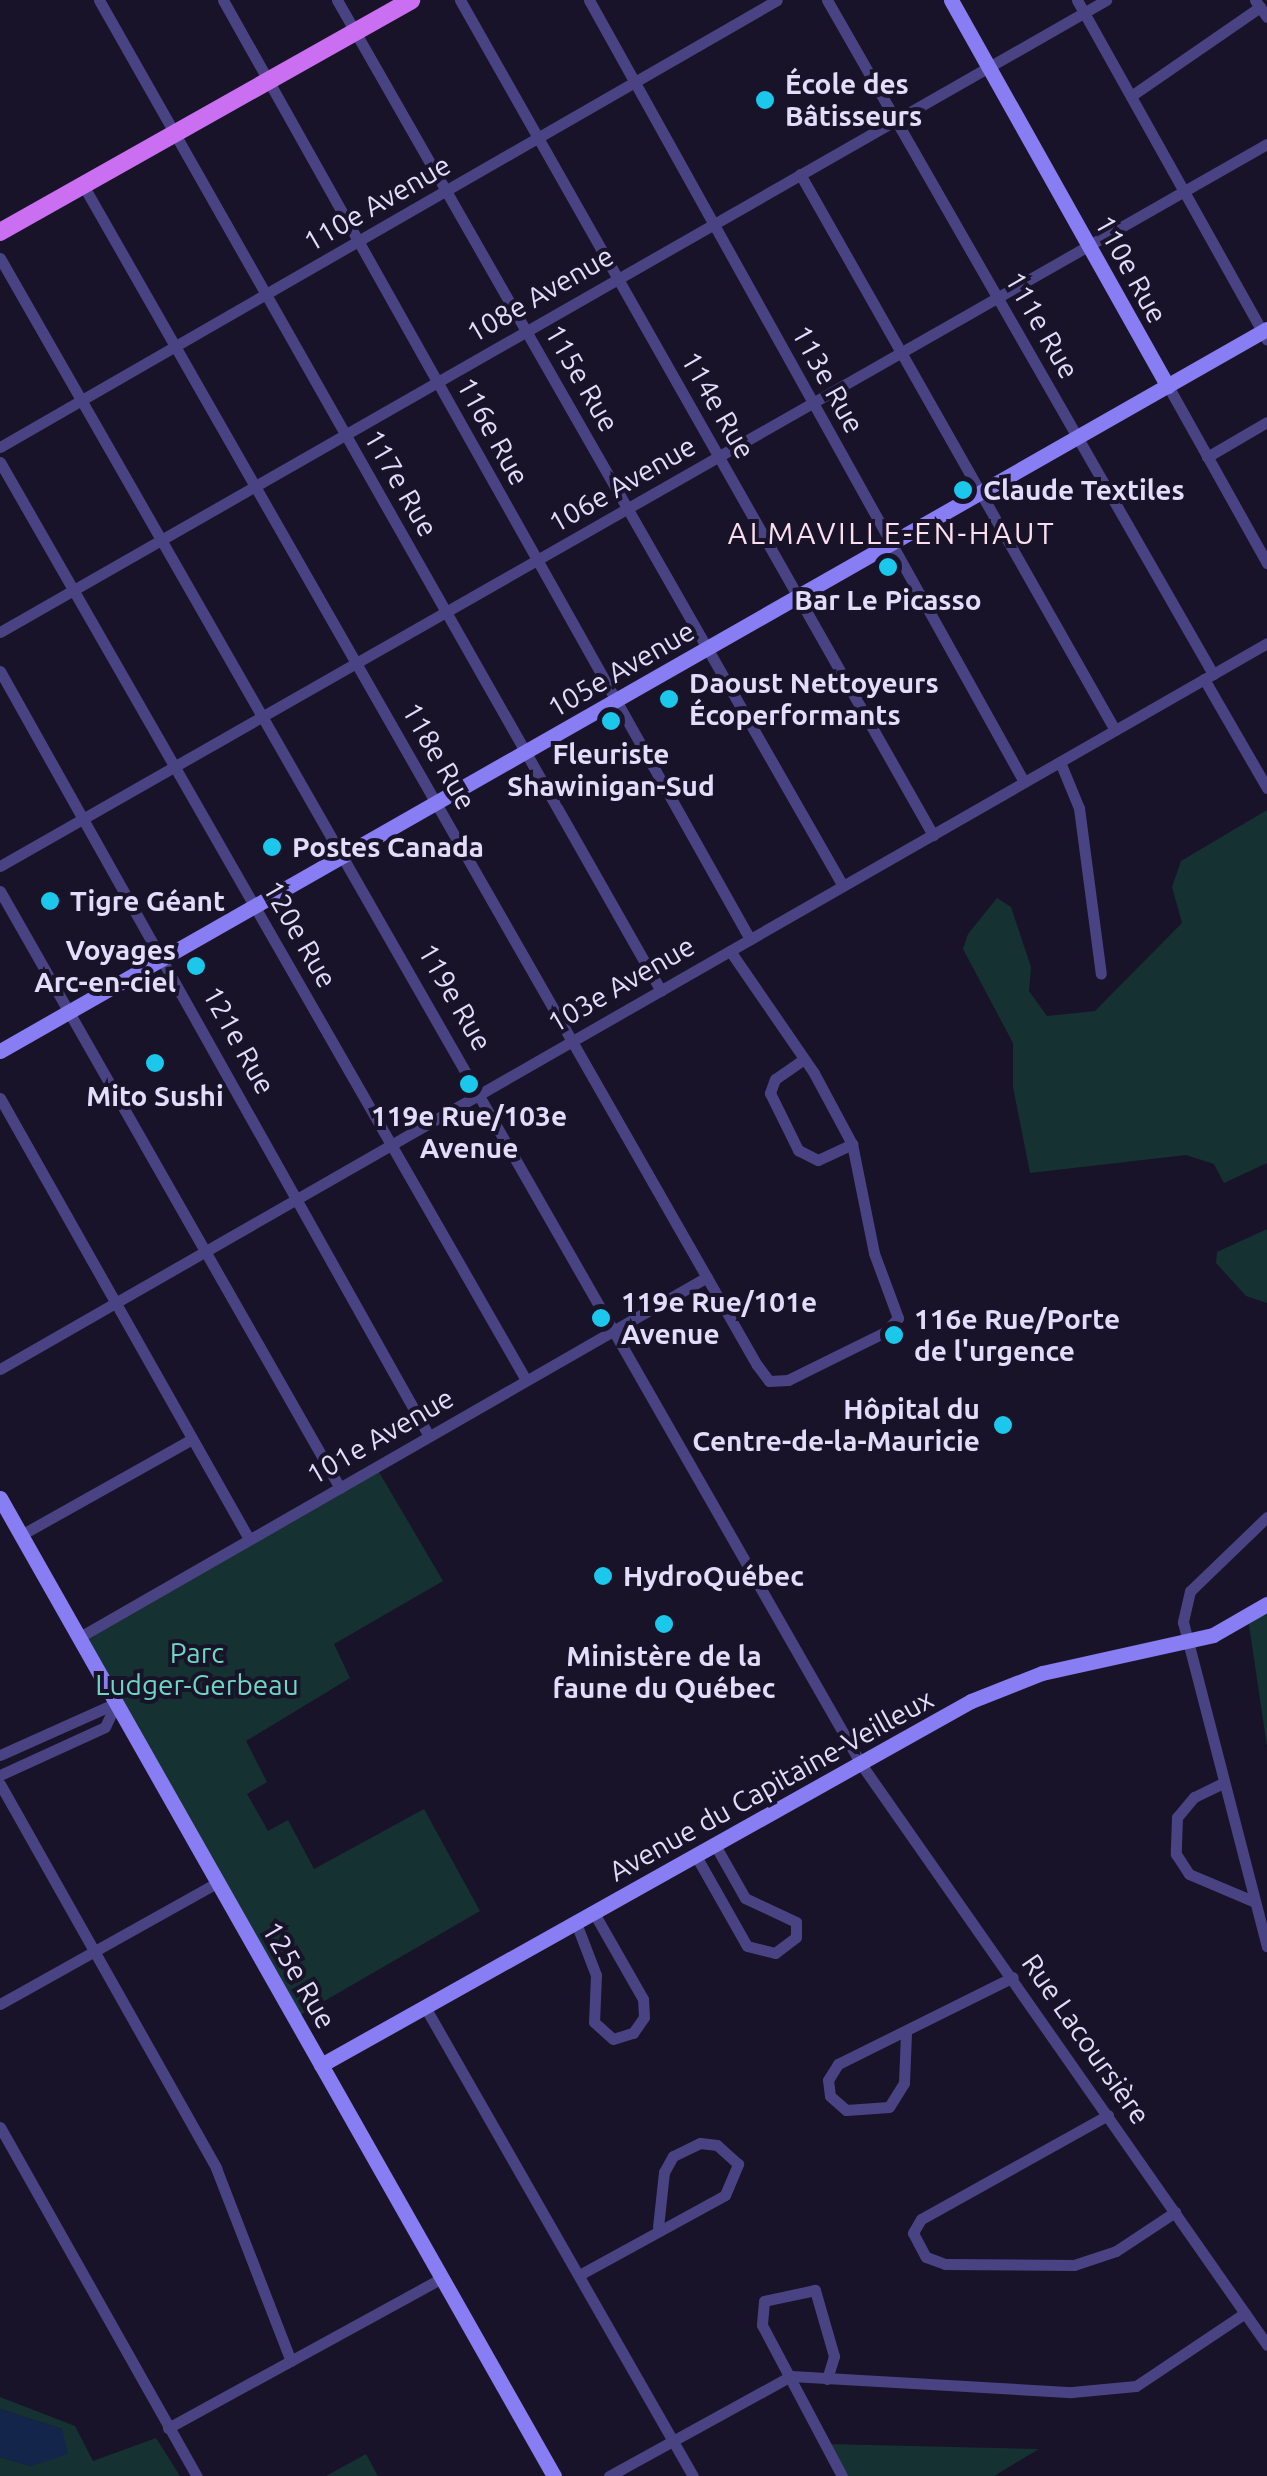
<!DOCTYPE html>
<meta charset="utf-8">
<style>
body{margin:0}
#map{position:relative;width:1267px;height:2476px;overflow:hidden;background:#181328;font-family:Ubuntu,sans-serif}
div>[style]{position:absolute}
.green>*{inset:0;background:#163132}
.water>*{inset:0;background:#14254b}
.street>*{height:11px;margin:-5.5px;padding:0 5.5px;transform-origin:5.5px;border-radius:5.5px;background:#494383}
.secondary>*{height:15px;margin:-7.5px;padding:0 7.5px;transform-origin:7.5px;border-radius:7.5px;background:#887df3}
.primary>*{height:18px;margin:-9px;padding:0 9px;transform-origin:9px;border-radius:9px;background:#ca6ff1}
.dots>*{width:28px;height:28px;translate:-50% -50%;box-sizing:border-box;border:5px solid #181328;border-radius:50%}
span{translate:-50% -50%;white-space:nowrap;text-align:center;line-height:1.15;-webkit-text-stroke:8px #181328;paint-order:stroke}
.poi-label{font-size:28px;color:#e3ddfc;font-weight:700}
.left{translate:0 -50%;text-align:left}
.right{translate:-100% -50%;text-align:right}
.street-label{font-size:28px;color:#e3ddfc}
.park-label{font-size:28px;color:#6fd6c4}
.neighbourhood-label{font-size:30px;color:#fcdfef;letter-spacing:2.5px}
</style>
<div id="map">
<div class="green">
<i style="clip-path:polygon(1267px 810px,1267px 1163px,1224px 1183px,1214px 1164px,1186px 1155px,1030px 1173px,1013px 1087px,1013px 1043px,963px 949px,968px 934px,997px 898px,1011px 907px,1031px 967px,1029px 991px,1047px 1016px,1095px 1011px,1182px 923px,1172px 887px,1181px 861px)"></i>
<i style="clip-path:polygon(1267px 1229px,1267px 1303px,1246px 1296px,1216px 1263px,1217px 1252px)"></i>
<i style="clip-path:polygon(376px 1467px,443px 1581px,334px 1644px,350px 1678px,246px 1741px,267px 1782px,247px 1794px,268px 1831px,288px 1820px,314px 1869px,424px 1809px,480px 1911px,295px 2018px,78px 1638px)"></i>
<i style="clip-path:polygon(1267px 1604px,1267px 1747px,1248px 1618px)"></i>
<i style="clip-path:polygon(0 2397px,75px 2426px,93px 2461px,156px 2438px,180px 2476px,0 2476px,0 2457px,31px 2466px,62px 2429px,0 2409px)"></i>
<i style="clip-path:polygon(826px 2444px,1039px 2449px,994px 2476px,842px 2476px)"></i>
<i style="clip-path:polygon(366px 2454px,378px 2476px,326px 2476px)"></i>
</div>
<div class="water">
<i style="clip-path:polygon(0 2409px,62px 2429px,68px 2454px,31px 2466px,0 2457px)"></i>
</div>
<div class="street">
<i style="left:99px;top:0;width:1139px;rotate:60.44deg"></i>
<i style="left:223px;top:0;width:1077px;rotate:60.7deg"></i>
<i style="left:337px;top:0;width:1020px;rotate:60.27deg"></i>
<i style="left:460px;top:0;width:960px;rotate:60.47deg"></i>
<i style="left:589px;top:0;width:895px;rotate:60.91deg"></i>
<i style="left:827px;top:0;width:777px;rotate:60.2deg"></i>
<i style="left:1077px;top:0;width:389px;rotate:60.8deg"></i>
<i style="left:1255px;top:0;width:21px;rotate:55deg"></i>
<i style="left:1131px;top:96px;width:157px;rotate:-34.6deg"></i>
<i style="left:800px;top:174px;width:639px;rotate:60.47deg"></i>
<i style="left:83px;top:185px;width:1359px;rotate:60.27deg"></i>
<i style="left:757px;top:1365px;width:20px;rotate:53deg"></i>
<i style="left:769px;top:1381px;width:19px;rotate:-3deg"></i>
<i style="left:788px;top:1380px;width:108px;rotate:-26.3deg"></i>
<i style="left:885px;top:1332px;width:19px;rotate:-47deg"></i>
<i style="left:898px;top:1318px;width:69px;rotate:-110.3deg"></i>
<i style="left:874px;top:1253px;width:111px;rotate:-101.4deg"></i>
<i style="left:852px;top:1144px;width:81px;rotate:-118.2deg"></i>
<i style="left:814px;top:1073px;width:148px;rotate:-124.5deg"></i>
<i style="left:0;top:258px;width:1735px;rotate:60.24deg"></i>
<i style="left:861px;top:1764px;width:709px;rotate:55.05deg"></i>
<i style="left:1168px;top:386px;width:203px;rotate:60.8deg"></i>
<i style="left:0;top:447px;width:896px;rotate:-29.91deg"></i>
<i style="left:1207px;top:457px;width:69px;rotate:-30.3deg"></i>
<i style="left:0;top:462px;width:1058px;rotate:60.19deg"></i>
<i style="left:0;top:632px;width:1274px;rotate:-29.74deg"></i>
<i style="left:0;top:671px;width:877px;rotate:60.72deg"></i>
<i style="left:1204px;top:679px;width:126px;rotate:60deg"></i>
<i style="left:1060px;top:762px;width:50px;rotate:67.6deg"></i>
<i style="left:1079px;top:808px;width:167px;rotate:82.5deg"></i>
<i style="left:0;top:866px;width:1458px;rotate:-29.68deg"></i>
<i style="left:0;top:891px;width:687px;rotate:60.34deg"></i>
<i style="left:804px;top:1059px;width:35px;rotate:145deg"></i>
<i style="left:775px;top:1079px;width:15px;rotate:110deg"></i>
<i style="left:770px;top:1093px;width:64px;rotate:63.8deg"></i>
<i style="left:798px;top:1150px;width:22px;rotate:27deg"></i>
<i style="left:818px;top:1160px;width:38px;rotate:-25deg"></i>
<i style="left:0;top:1098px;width:506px;rotate:60.55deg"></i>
<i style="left:0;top:1369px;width:1460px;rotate:-29.81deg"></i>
<i style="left:1267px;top:1517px;width:107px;rotate:136.1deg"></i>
<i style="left:1190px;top:1591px;width:32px;rotate:103deg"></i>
<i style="left:1183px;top:1622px;width:335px;rotate:75.5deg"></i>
<i style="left:21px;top:1535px;width:196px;rotate:-29.3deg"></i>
<i style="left:78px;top:1638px;width:725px;rotate:-29.85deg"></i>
<i style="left:0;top:1755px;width:127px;rotate:-24.1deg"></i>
<i style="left:0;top:1775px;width:115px;rotate:-24.6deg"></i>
<i style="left:105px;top:1727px;width:26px;rotate:-65deg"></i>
<i style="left:0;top:1784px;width:441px;rotate:60.6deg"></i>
<i style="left:216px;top:2168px;width:207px;rotate:68.8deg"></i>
<i style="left:1221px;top:1784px;width:30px;rotate:154deg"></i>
<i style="left:1194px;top:1797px;width:26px;rotate:130deg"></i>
<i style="left:1177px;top:1817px;width:37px;rotate:92deg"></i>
<i style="left:1176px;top:1854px;width:24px;rotate:57deg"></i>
<i style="left:1189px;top:1874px;width:69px;rotate:22.9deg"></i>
<i style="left:696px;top:1856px;width:103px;rotate:60.5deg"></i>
<i style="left:747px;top:1946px;width:29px;rotate:14deg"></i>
<i style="left:775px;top:1953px;width:26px;rotate:-37deg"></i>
<i style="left:796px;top:1937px;width:15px;rotate:-90deg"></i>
<i style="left:796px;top:1922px;width:56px;rotate:-154.8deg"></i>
<i style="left:745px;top:1898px;width:61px;rotate:-119.5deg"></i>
<i style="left:576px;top:1923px;width:56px;rotate:69deg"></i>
<i style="left:596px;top:1975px;width:47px;rotate:92.4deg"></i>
<i style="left:594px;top:2022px;width:25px;rotate:42deg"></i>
<i style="left:613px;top:2039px;width:21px;rotate:-17deg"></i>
<i style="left:633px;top:2033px;width:19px;rotate:-55deg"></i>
<i style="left:644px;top:2017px;width:18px;rotate:-93deg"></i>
<i style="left:643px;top:1999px;width:99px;rotate:-119.7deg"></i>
<i style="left:0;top:2004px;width:250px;rotate:-29.2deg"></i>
<i style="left:425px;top:2007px;width:540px;rotate:60.26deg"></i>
<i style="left:906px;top:2033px;width:50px;rotate:92.3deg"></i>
<i style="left:904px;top:2083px;width:28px;rotate:122deg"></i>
<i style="left:889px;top:2107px;width:43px;rotate:176deg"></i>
<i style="left:846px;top:2110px;width:21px;rotate:-139deg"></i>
<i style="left:830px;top:2096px;width:16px;rotate:-97deg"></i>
<i style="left:828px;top:2080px;width:19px;rotate:-58deg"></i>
<i style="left:838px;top:2064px;width:195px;rotate:-26.4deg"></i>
<i style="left:1108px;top:2115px;width:214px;rotate:150.9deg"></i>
<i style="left:921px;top:2219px;width:16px;rotate:120deg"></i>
<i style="left:913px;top:2233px;width:27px;rotate:62deg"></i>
<i style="left:926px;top:2257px;width:20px;rotate:20deg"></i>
<i style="left:945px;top:2264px;width:129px;rotate:0.4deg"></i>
<i style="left:1074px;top:2265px;width:44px;rotate:-18.4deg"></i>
<i style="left:1116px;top:2251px;width:71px;rotate:-33.5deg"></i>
<i style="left:0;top:2127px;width:401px;rotate:60.6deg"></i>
<i style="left:581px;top:2274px;width:164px;rotate:-28.7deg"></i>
<i style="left:725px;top:2195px;width:34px;rotate:-67deg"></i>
<i style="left:738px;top:2164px;width:28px;rotate:-138deg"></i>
<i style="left:717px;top:2145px;width:17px;rotate:-173deg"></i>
<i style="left:700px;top:2143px;width:30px;rotate:154deg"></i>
<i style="left:673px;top:2156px;width:18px;rotate:119deg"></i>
<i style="left:664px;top:2172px;width:55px;rotate:96.2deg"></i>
<i style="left:827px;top:2379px;width:24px;rotate:-73deg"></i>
<i style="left:834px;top:2356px;width:69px;rotate:-106.1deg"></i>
<i style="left:815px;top:2290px;width:52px;rotate:167.8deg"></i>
<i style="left:764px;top:2301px;width:24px;rotate:95deg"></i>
<i style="left:762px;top:2325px;width:171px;rotate:62.1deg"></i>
<i style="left:168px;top:2428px;width:312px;rotate:-28.7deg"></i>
<i style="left:609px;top:2476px;width:208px;rotate:-28.8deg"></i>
<i style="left:791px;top:2376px;width:281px;rotate:3.3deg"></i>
<i style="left:1072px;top:2392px;width:64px;rotate:-5.4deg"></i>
<i style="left:1136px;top:2386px;width:131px;rotate:-33.8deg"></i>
</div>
<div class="secondary">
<i style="left:951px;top:0;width:443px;rotate:60.7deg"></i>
<i style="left:0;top:1051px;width:1458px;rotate:-29.68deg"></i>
<i style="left:0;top:1498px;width:1124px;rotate:60.47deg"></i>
<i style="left:321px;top:2065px;width:745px;rotate:-29.25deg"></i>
<i style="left:971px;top:1701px;width:76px;rotate:-21.5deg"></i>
<i style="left:1042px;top:1673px;width:175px;rotate:-12.5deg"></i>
<i style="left:1213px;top:1635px;width:62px;rotate:-29.9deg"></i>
</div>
<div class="primary">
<i style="left:0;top:232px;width:472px;rotate:-29.4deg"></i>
</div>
<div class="dots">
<i style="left:765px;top:100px;background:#1bc7ea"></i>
<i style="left:963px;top:490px;background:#1bc7ea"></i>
<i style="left:888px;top:567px;background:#1bc7ea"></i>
<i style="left:669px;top:699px;background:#1bc7ea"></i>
<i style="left:611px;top:721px;background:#1bc7ea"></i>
<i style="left:272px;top:847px;background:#1bc7ea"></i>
<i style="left:50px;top:901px;background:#1bc7ea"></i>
<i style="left:196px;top:966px;background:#1bc7ea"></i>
<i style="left:155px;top:1063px;background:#1bc7ea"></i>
<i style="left:469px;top:1084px;background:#1bc7ea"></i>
<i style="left:601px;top:1318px;background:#1bc7ea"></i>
<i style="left:894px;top:1335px;background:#1bc7ea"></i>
<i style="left:1003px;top:1425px;background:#1bc7ea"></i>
<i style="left:603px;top:1576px;background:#1bc7ea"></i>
<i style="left:664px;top:1624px;background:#1bc7ea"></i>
</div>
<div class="poi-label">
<span class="left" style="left:785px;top:100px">École des<br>Bâtisseurs</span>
<span class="left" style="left:983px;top:490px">Claude Textiles</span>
<span style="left:888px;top:600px">Bar Le Picasso</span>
<span class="left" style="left:689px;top:699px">Daoust Nettoyeurs<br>Écoperformants</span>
<span style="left:611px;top:770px">Fleuriste<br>Shawinigan-Sud</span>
<span class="left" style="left:292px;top:847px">Postes Canada</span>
<span class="left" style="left:70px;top:901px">Tigre Géant</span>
<span class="right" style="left:176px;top:966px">Voyages<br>Arc-en-ciel</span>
<span style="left:155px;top:1096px">Mito Sushi</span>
<span style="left:469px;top:1132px">119e Rue/103e<br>Avenue</span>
<span class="left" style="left:621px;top:1318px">119e Rue/101e<br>Avenue</span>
<span class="left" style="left:914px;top:1335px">116e Rue/Porte<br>de l'urgence</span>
<span class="right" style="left:980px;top:1425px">Hôpital du<br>Centre-de-la-Mauricie</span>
<span class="left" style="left:623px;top:1576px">HydroQuébec</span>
<span style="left:664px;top:1672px">Ministère de la<br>faune du Québec</span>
</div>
<div class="street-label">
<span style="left:377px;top:203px;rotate:-30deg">110e Avenue</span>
<span style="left:1131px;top:269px;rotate:61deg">110e Rue</span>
<span style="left:540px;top:294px;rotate:-30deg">108e Avenue</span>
<span style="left:1042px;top:325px;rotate:60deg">111e Rue</span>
<span style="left:582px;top:378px;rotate:60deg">115e Rue</span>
<span style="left:828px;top:379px;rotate:61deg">113e Rue</span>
<span style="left:718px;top:405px;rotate:60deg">114e Rue</span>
<span style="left:493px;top:431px;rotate:61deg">116e Rue</span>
<span style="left:401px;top:483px;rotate:60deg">117e Rue</span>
<span style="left:622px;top:484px;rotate:-30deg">106e Avenue</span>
<span style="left:621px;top:669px;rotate:-30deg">105e Avenue</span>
<span style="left:439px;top:756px;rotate:60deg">118e Rue</span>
<span style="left:300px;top:934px;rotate:60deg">120e Rue</span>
<span style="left:621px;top:984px;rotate:-30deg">103e Avenue</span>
<span style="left:455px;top:997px;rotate:60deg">119e Rue</span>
<span style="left:239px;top:1040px;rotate:61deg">121e Rue</span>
<span style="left:380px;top:1436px;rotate:-30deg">101e Avenue</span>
<span style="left:771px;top:1785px;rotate:-29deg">Avenue du Capitaine-Veilleux</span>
<span style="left:299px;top:1975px;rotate:60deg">125e Rue</span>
<span style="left:1086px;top:2039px;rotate:55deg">Rue Lacoursière</span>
</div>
<div class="park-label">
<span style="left:197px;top:1669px">Parc<br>Ludger-Gerbeau</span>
</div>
<div class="neighbourhood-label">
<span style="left:892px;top:533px">ALMAVILLE-EN-HAUT</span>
</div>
</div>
